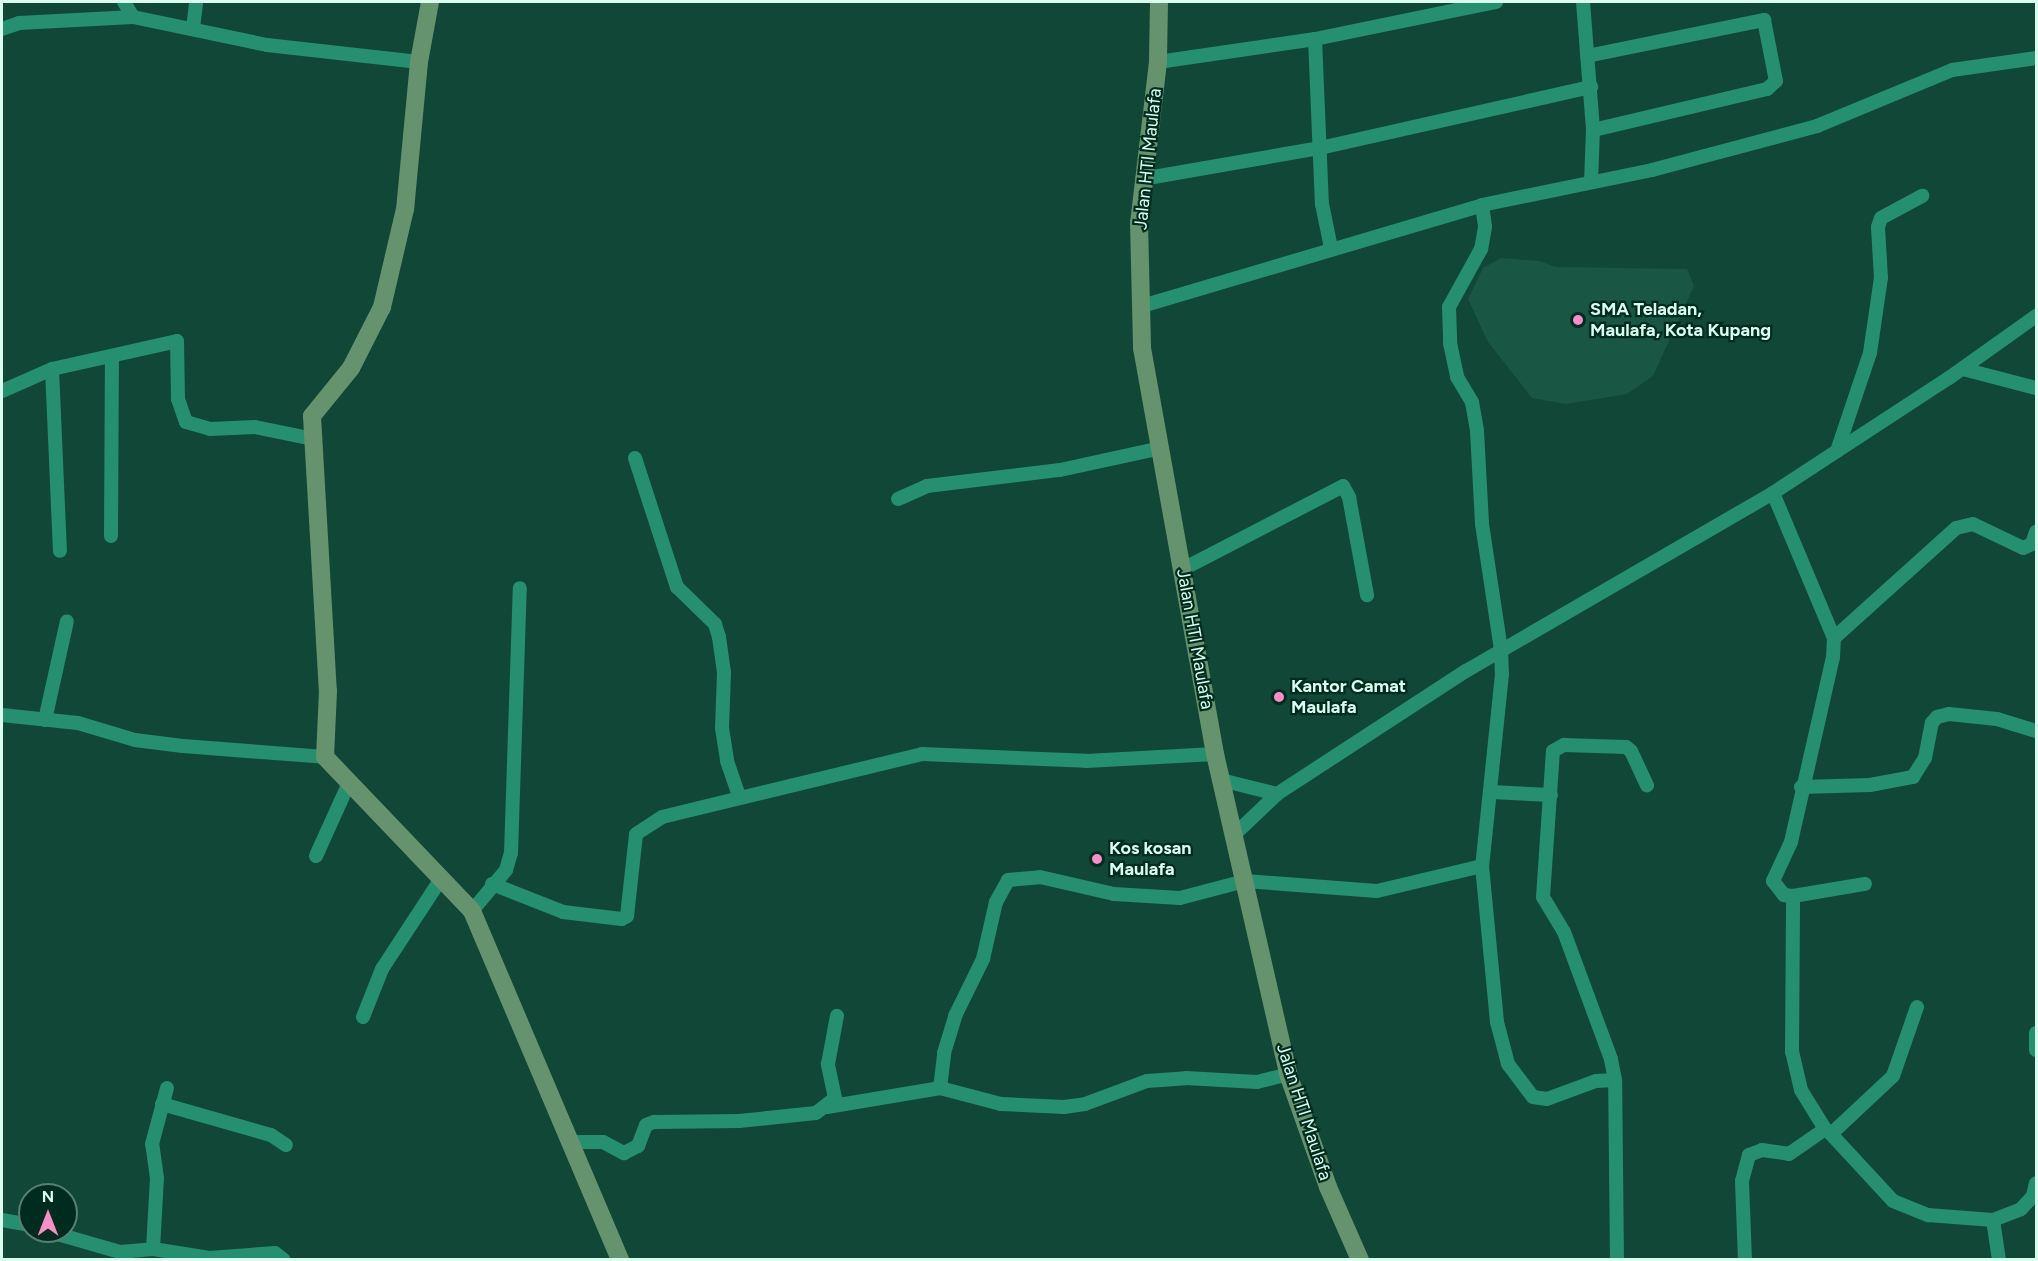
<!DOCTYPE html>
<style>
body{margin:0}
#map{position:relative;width:2038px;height:1261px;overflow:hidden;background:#114736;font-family:Figtree,sans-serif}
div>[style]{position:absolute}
.built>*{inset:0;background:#195643}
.street>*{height:14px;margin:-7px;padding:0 7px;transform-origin:7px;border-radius:7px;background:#268f6f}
.secondary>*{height:18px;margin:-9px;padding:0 9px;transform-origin:9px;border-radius:9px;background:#64936e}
.dots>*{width:16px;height:16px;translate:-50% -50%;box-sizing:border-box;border:3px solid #002c1f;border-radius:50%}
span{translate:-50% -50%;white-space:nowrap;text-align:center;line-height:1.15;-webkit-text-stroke:4.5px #002c1f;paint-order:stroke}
.street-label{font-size:18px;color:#d9fdee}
.poi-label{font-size:18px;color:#d9fdee;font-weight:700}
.left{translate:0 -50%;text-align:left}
.frame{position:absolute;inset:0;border:3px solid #d9fdee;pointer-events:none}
.north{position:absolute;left:18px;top:1183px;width:60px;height:60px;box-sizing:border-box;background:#002c1f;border:2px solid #578072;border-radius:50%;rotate:0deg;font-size:16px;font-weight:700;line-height:24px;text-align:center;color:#d9fdee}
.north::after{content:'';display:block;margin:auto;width:21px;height:27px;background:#fa8fc8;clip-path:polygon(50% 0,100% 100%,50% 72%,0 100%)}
</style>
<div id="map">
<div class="built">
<i style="clip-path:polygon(1501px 258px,1539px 261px,1556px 267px,1687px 269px,1694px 286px,1653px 376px,1627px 394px,1566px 404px,1532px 398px,1488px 342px,1468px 299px,1483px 268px)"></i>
</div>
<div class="street">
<i style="left:124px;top:2px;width:17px;rotate:59deg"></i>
<i style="left:1583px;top:2px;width:128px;rotate:85.5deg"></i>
<i style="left:1593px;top:130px;width:51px;rotate:92.2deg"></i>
<i style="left:193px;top:28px;width:26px;rotate:-83deg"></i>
<i style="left:2px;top:29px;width:18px;rotate:-19deg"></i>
<i style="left:19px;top:23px;width:114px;rotate:-3deg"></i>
<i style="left:133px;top:17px;width:137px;rotate:11.8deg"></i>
<i style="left:267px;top:45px;width:153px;rotate:6.4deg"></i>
<i style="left:1315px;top:39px;width:165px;rotate:87.6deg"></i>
<i style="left:1322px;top:204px;width:45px;rotate:78.4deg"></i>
<i style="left:1587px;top:56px;width:181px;rotate:-11.5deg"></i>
<i style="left:1764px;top:20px;width:62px;rotate:78.9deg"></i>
<i style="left:1776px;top:81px;width:12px;rotate:138deg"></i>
<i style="left:1767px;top:89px;width:179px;rotate:166.7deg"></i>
<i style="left:1158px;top:62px;width:159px;rotate:-8.3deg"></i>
<i style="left:1315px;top:39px;width:185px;rotate:-11.6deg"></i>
<i style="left:1142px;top:179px;width:181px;rotate:-9.9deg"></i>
<i style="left:1320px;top:148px;width:278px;rotate:-12.7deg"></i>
<i style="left:1482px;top:205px;width:22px;rotate:82deg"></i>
<i style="left:1485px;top:227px;width:22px;rotate:100deg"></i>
<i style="left:1481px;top:249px;width:66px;rotate:118.9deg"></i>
<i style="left:1449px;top:307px;width:36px;rotate:88deg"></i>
<i style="left:1450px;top:343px;width:35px;rotate:78deg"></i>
<i style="left:1457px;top:377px;width:29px;rotate:59deg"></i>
<i style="left:1472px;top:402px;width:29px;rotate:80deg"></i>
<i style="left:1477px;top:431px;width:93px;rotate:86.9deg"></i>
<i style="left:1482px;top:524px;width:126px;rotate:81.4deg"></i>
<i style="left:1501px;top:649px;width:25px;rotate:88deg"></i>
<i style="left:1502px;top:674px;width:193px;rotate:95.9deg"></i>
<i style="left:1482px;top:866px;width:157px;rotate:84.5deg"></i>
<i style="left:1497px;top:1022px;width:43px;rotate:75.3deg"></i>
<i style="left:1508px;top:1064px;width:41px;rotate:52.9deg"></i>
<i style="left:1533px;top:1097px;width:14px;rotate:8deg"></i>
<i style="left:1547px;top:1099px;width:52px;rotate:-20.2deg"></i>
<i style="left:1596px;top:1081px;width:19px;rotate:-3deg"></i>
<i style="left:1142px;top:306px;width:355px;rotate:-16.5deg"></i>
<i style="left:1482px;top:205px;width:174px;rotate:-11.6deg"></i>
<i style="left:1652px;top:170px;width:171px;rotate:-14.9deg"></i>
<i style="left:1817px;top:126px;width:146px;rotate:-22.5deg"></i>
<i style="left:1952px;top:70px;width:85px;rotate:-8.1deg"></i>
<i style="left:52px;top:369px;width:182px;rotate:87.5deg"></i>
<i style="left:1963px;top:369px;width:75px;rotate:14.6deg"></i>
<i style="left:2px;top:391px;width:55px;rotate:-23.7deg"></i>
<i style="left:52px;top:369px;width:128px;rotate:-12.6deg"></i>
<i style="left:177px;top:341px;width:58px;rotate:89deg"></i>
<i style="left:178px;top:399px;width:24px;rotate:71deg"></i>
<i style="left:186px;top:422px;width:25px;rotate:16deg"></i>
<i style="left:210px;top:429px;width:45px;rotate:-2.5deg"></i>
<i style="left:255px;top:427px;width:59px;rotate:11.7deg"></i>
<i style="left:1837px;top:451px;width:103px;rotate:-71.4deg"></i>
<i style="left:1870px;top:353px;width:76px;rotate:-81.7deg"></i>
<i style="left:1881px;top:278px;width:51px;rotate:-93.4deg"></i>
<i style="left:1878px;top:227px;width:9px;rotate:-72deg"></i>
<i style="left:1881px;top:218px;width:47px;rotate:-28.2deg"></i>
<i style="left:635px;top:458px;width:136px;rotate:72deg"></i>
<i style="left:677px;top:587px;width:53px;rotate:44.2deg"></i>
<i style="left:715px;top:624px;width:14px;rotate:73deg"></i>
<i style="left:719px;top:637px;width:35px;rotate:82deg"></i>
<i style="left:724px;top:672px;width:56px;rotate:92deg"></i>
<i style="left:722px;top:728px;width:33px;rotate:81deg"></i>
<i style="left:727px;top:761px;width:37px;rotate:71deg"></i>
<i style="left:1773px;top:493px;width:157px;rotate:67.2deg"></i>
<i style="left:1834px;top:638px;width:19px;rotate:93deg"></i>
<i style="left:1833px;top:657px;width:190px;rotate:102.8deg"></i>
<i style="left:1791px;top:842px;width:43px;rotate:114.8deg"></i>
<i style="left:1773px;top:881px;width:18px;rotate:52deg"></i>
<i style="left:1784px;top:895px;width:9px;rotate:6deg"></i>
<i style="left:898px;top:499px;width:32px;rotate:-24deg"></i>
<i style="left:927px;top:486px;width:134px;rotate:-6.9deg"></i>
<i style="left:1060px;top:470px;width:103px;rotate:-12.3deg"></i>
<i style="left:111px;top:536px;width:180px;rotate:-89.7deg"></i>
<i style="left:1183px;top:569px;width:180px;rotate:-27.4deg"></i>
<i style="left:1343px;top:486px;width:13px;rotate:61deg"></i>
<i style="left:1349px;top:497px;width:100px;rotate:79.6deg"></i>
<i style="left:1834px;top:638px;width:164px;rotate:-42deg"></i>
<i style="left:1956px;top:528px;width:17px;rotate:-13deg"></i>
<i style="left:1973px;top:524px;width:55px;rotate:25.6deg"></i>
<i style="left:2023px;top:548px;width:10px;rotate:-24deg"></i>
<i style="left:2032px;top:544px;width:13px;rotate:-72deg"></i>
<i style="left:2px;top:715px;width:76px;rotate:6deg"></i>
<i style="left:78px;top:723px;width:59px;rotate:16.6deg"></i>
<i style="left:135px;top:740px;width:48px;rotate:7.1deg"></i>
<i style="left:183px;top:746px;width:142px;rotate:4.4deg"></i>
<i style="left:45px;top:720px;width:101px;rotate:-77.5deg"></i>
<i style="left:1221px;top:780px;width:58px;rotate:14deg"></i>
<i style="left:1801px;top:787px;width:69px;rotate:-1.7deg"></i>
<i style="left:1870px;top:785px;width:44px;rotate:-10.5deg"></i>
<i style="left:1913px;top:777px;width:22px;rotate:-58deg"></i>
<i style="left:1925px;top:758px;width:36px;rotate:-79deg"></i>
<i style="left:1932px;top:723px;width:8px;rotate:-50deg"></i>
<i style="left:1937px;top:717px;width:12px;rotate:-14deg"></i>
<i style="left:1949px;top:714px;width:48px;rotate:5.9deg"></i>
<i style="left:1997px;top:719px;width:41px;rotate:17.1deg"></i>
<i style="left:1491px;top:792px;width:60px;rotate:2.9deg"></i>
<i style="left:1234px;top:835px;width:59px;rotate:-43.6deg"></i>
<i style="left:1277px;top:794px;width:225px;rotate:-33.1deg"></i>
<i style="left:1466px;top:671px;width:355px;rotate:-30.1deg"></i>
<i style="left:1773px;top:493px;width:210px;rotate:-33.2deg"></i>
<i style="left:1949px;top:378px;width:107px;rotate:-35.5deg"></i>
<i style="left:316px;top:856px;width:78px;rotate:-65.7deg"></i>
<i style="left:492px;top:884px;width:76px;rotate:21.5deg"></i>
<i style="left:563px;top:912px;width:59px;rotate:6.8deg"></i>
<i style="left:622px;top:919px;width:6px;rotate:-31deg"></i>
<i style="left:627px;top:916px;width:82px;rotate:-83.7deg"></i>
<i style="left:636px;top:834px;width:31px;rotate:-33deg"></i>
<i style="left:662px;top:817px;width:268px;rotate:-13.6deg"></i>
<i style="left:922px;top:754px;width:164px;rotate:2.4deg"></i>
<i style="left:1086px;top:761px;width:129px;rotate:-3.1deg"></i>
<i style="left:472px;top:911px;width:53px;rotate:-50.3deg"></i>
<i style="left:506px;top:870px;width:18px;rotate:-74deg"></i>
<i style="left:511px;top:853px;width:265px;rotate:-88.1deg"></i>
<i style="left:1917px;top:1007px;width:73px;rotate:109.2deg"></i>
<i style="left:1893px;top:1076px;width:85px;rotate:136.9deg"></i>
<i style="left:1831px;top:1134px;width:91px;rotate:47.2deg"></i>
<i style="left:1893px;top:1201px;width:38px;rotate:22deg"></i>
<i style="left:1928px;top:1215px;width:65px;rotate:4.4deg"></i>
<i style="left:363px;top:1017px;width:52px;rotate:-68.4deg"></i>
<i style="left:382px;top:969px;width:108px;rotate:-56.8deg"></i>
<i style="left:2036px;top:1033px;width:17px;rotate:90deg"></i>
<i style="left:940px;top:1088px;width:63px;rotate:14.7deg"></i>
<i style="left:1001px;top:1104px;width:63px;rotate:2.7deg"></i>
<i style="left:1064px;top:1107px;width:21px;rotate:-8deg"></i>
<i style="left:1085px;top:1104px;width:66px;rotate:-20.4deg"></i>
<i style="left:1147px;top:1081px;width:39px;rotate:-4deg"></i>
<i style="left:1186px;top:1078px;width:71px;rotate:3.2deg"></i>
<i style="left:1257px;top:1082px;width:32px;rotate:-14deg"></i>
<i style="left:162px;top:1104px;width:113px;rotate:15.9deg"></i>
<i style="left:271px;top:1135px;width:18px;rotate:34deg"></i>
<i style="left:827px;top:1107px;width:115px;rotate:-9.5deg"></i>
<i style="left:940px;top:1088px;width:35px;rotate:-83deg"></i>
<i style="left:944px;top:1053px;width:39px;rotate:-73deg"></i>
<i style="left:955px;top:1016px;width:64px;rotate:-63.8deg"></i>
<i style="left:983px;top:959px;width:58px;rotate:-77.2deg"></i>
<i style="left:996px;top:902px;width:25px;rotate:-61deg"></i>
<i style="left:1008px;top:880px;width:32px;rotate:-5deg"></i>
<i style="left:1040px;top:877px;width:76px;rotate:12.9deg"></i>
<i style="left:1114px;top:894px;width:66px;rotate:3.5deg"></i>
<i style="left:1180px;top:898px;width:67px;rotate:-14.7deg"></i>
<i style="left:1245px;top:881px;width:132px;rotate:4.3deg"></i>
<i style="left:1377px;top:891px;width:108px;rotate:-13.4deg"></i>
<i style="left:571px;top:1142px;width:32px"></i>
<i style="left:603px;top:1142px;width:24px;rotate:28deg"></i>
<i style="left:624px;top:1153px;width:16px;rotate:-27deg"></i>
<i style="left:638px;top:1146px;width:22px;rotate:-69deg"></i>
<i style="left:646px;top:1125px;width:9px;rotate:-21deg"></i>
<i style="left:654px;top:1122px;width:85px;rotate:-0.7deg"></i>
<i style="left:739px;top:1121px;width:77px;rotate:-5.9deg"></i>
<i style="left:816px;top:1113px;width:24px;rotate:-38deg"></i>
<i style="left:835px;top:1098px;width:35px;rotate:-102deg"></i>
<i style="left:828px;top:1064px;width:49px;rotate:-79.4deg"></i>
<i style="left:2px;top:1220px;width:28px;rotate:10deg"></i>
<i style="left:47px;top:1231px;width:76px;rotate:16deg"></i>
<i style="left:120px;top:1252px;width:33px;rotate:-5deg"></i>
<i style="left:153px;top:1249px;width:57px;rotate:9.1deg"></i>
<i style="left:209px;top:1258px;width:66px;rotate:-4.3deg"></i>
<i style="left:275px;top:1253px;width:11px;rotate:38deg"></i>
<i style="left:153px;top:1249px;width:71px;rotate:-86.8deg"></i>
<i style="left:157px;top:1178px;width:34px;rotate:-98deg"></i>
<i style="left:152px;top:1144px;width:58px;rotate:-75deg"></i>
<i style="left:1617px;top:1260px;width:180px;rotate:-90.6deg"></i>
<i style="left:1615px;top:1080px;width:21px;rotate:-101deg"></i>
<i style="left:1611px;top:1059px;width:135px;rotate:-110.3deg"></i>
<i style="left:1564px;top:932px;width:41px;rotate:-121deg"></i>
<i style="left:1543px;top:897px;width:146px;rotate:-86.1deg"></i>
<i style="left:1553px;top:751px;width:13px;rotate:-29deg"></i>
<i style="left:1564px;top:745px;width:62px;rotate:1.8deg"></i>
<i style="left:1626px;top:747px;width:6px;rotate:39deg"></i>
<i style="left:1631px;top:751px;width:38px;rotate:65deg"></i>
<i style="left:1745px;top:1260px;width:79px;rotate:-92.2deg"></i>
<i style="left:1742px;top:1181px;width:27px;rotate:-75deg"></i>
<i style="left:1749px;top:1155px;width:14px;rotate:-21deg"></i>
<i style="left:1762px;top:1150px;width:27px;rotate:8deg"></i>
<i style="left:1789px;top:1154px;width:44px;rotate:-34.8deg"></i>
<i style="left:1825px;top:1129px;width:46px;rotate:-121.6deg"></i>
<i style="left:1801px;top:1090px;width:39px;rotate:-103deg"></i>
<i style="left:1792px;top:1052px;width:156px;rotate:-89.6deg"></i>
<i style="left:1793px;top:896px;width:73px;rotate:-9.5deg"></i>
<i style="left:1999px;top:1260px;width:40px;rotate:-98.5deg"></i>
<i style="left:1993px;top:1220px;width:30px;rotate:-21deg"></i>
<i style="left:2021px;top:1209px;width:18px;rotate:-47deg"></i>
<i style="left:2033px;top:1196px;width:13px;rotate:-77deg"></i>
</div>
<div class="secondary">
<i style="left:430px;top:2px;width:61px;rotate:100.4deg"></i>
<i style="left:419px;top:62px;width:148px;rotate:95.4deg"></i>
<i style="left:405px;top:209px;width:101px;rotate:103.2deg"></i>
<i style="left:382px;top:307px;width:68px;rotate:116.9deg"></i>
<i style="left:351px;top:368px;width:62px;rotate:129.1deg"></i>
<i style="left:312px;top:416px;width:275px;rotate:86.7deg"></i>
<i style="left:328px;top:691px;width:66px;rotate:92.6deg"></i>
<i style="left:325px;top:757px;width:213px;rotate:46.3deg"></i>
<i style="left:472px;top:911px;width:379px;rotate:67deg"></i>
<i style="left:1159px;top:2px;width:60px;rotate:91deg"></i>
<i style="left:1158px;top:62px;width:162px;rotate:96.7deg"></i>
<i style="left:1139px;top:223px;width:125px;rotate:88.6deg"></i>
<i style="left:1142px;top:348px;width:413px;rotate:79.8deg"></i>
<i style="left:1215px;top:754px;width:328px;rotate:77.1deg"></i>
<i style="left:1288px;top:1074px;width:120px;rotate:70.5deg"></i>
<i style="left:1328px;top:1187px;width:80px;rotate:66.3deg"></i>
</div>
<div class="dots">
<i style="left:1578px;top:320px;background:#fa8fc8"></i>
<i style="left:1279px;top:697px;background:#fa8fc8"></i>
<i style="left:1097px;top:859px;background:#fa8fc8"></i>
</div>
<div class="street-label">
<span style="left:1148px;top:159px;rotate:-84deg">Jalan HTI Maulafa</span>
<span style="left:1195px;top:639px;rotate:80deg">Jalan HTI Maulafa</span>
<span style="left:1304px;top:1112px;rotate:72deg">Jalan HTI Maulafa</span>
</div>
<div class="poi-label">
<span class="left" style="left:1590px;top:320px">SMA Teladan,<br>Maulafa, Kota Kupang</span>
<span class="left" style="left:1291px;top:697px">Kantor Camat<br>Maulafa</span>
<span class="left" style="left:1109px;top:859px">Kos kosan<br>Maulafa</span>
</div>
<div class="frame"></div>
<div class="north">N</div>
</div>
